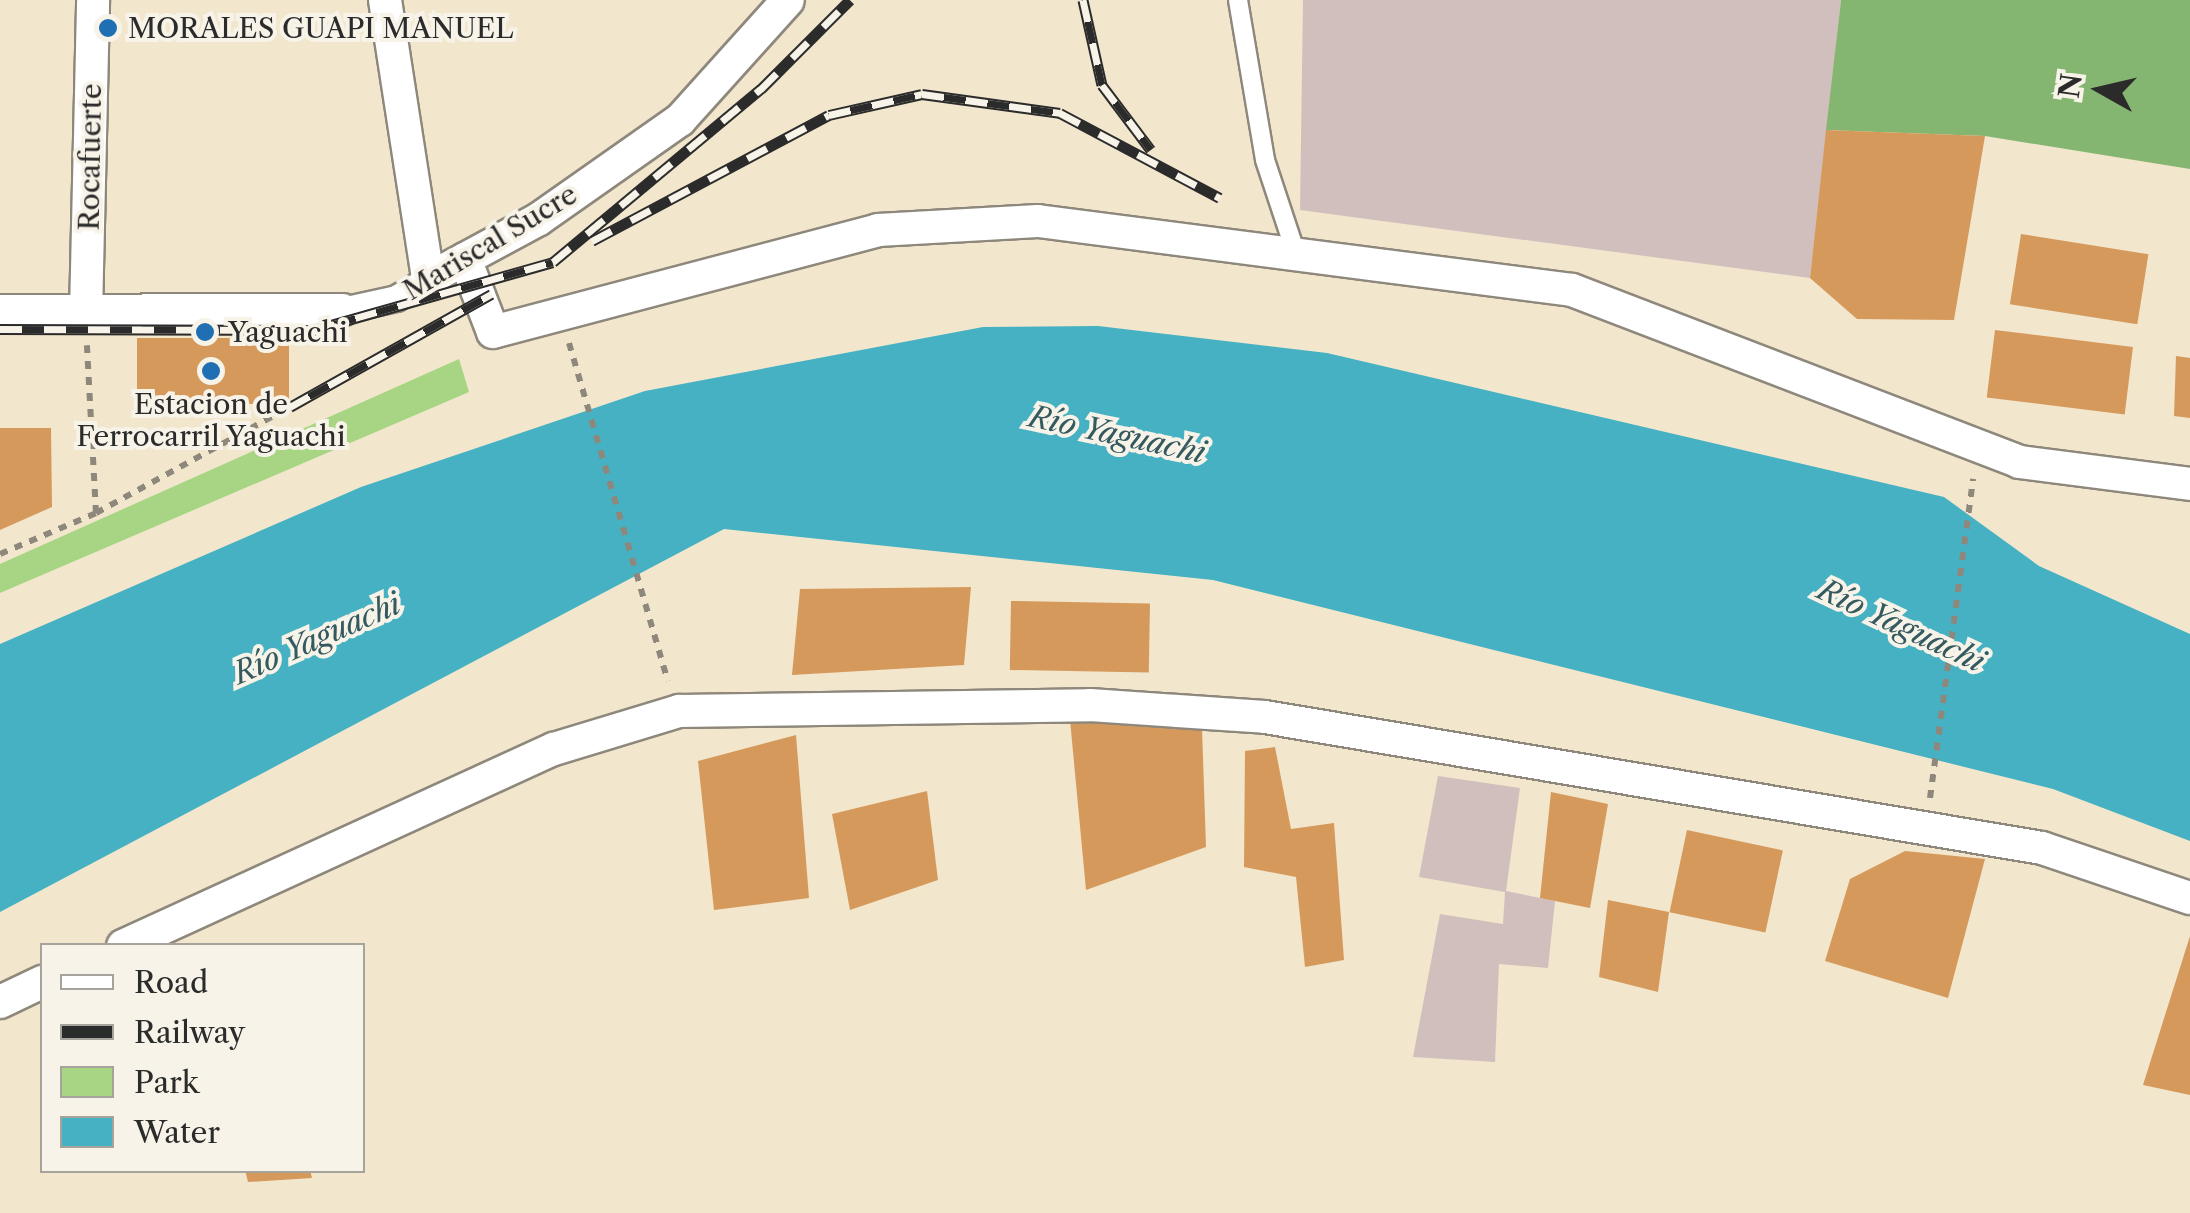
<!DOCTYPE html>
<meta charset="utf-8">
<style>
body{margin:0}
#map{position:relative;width:2190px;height:1213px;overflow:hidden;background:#f2e6cd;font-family:"Libre Caslon Text",serif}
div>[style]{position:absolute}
.industrial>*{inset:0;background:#d1bfbe}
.green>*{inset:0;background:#a7d583}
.forest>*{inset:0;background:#85b671}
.water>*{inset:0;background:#45b1c3}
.building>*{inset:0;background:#d59a5b;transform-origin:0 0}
.path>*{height:6px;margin-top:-3px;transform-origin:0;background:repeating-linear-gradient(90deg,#8e887c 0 8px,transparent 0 16px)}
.roads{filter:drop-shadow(2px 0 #8e887c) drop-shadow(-2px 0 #8e887c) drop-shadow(0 2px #8e887c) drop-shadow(0 -2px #8e887c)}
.service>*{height:18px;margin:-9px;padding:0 9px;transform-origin:9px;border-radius:9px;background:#fff}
.pedestrian>*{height:25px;margin:-12.5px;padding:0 12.5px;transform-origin:12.5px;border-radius:12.5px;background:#fff}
.minor>*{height:32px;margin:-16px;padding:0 16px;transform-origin:16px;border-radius:16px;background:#fff}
.rail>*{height:11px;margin-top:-5.5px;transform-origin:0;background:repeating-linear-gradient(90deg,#f7f3e8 0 22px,#2b2b2b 0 44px);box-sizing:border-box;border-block:2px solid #2b2b2b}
.dots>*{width:28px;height:28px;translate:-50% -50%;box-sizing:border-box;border:5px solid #f7f3e8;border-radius:50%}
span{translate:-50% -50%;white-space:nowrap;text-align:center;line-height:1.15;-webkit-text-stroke:8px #f7f3e8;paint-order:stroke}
.poi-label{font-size:28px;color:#2b2b2b}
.left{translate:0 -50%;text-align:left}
.street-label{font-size:28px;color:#2b2b2b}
.water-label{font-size:30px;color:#345a60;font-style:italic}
.legend{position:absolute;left:40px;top:943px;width:325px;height:230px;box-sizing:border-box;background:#f7f3e8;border:2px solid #a5a39c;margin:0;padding:12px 18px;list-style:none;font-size:30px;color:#2b2b2b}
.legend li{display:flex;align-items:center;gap:20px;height:50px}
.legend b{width:50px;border:2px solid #a5a39c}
.north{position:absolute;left:2050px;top:40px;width:100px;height:100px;-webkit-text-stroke:8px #f7f3e8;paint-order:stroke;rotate:278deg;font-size:28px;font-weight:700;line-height:40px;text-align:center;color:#2b2b2b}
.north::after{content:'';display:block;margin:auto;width:35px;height:45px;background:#2b2b2b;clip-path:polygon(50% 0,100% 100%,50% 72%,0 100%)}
</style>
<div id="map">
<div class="industrial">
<i style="clip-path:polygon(1303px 0,1841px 0,1810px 278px,1300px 210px)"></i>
<i style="clip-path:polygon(1438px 776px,1520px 788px,1506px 891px,1555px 901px,1548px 968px,1499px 964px,1495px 1062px,1413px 1057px,1440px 914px,1503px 924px,1505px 892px,1419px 877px)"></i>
</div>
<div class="green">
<i style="clip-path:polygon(459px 359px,469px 392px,0 593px,0 564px)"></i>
</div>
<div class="forest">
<i style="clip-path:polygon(1841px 0,2190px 0,2190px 169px,1985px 136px,1826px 130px)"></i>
</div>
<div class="water">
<i style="clip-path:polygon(1098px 326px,1327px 353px,1944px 497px,2039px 566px,2190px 634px,2190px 841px,2053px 789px,1213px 580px,724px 529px,0 912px,0 644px,361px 487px,645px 391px,983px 327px)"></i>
</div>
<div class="building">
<i style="clip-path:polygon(1826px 130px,1985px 136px,1954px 320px,1857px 319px,1810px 278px)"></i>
<i style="left:2021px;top:234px;width:129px;height:71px;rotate:9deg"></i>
<i style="left:1995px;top:330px;width:139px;height:68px;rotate:7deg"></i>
<i style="left:137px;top:338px;width:152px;height:66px"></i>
<i style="clip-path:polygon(2176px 356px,2190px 358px,2190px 418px,2174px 416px)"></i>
<i style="clip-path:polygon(0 428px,51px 428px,52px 507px,0 530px)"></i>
<i style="clip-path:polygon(971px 587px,964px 665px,792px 675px,800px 589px)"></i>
<i style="left:1011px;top:601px;width:139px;height:69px;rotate:1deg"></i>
<i style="clip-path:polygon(1070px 720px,1202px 728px,1206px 847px,1086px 890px)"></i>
<i style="clip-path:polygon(796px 735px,809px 898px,714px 910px,698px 761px)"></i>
<i style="clip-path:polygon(1275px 747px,1291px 829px,1334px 823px,1344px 960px,1305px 967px,1296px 877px,1244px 867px,1245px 751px)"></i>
<i style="clip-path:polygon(927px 791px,938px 880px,850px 910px,832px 814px)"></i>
<i style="clip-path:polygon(1551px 792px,1608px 804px,1590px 908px,1540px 898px)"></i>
<i style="left:1687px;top:830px;width:98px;height:84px;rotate:12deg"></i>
<i style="clip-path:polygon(1905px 851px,1985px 859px,1948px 998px,1825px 961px,1850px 879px)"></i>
<i style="clip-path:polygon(1608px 900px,1669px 912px,1658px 992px,1599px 977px)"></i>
<i style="clip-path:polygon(2190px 936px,2190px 1095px,2143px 1085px)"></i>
<i style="clip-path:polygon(245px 1170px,310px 1170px,312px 1178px,248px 1182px)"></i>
</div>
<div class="path">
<i style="left:569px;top:343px;width:352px;rotate:73.7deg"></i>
<i style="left:96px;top:513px;width:221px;rotate:-28.7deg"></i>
<i style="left:0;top:554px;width:104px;rotate:-23.1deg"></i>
<i style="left:96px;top:513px;width:168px;rotate:-93.1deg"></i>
<i style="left:1930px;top:798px;width:322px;rotate:-82.3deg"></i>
</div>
<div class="roads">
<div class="service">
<i style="left:1238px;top:0;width:162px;rotate:80.4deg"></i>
<i style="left:1265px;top:160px;width:99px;rotate:71.7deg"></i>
</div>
<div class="pedestrian">
<i style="left:342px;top:310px;width:55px;rotate:-12.5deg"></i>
<i style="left:396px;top:298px;width:37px;rotate:-31deg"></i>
</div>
<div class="minor">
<i style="left:385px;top:0;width:282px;rotate:81.2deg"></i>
<i style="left:428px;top:279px;width:126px;rotate:-28.4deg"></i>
<i style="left:539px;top:219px;width:172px;rotate:-35.1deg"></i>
<i style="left:680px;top:120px;width:161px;rotate:-48deg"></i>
<i style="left:465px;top:259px;width:78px;rotate:69deg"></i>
<i style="left:493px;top:332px;width:398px;rotate:-14.8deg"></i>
<i style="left:878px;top:230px;width:160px;rotate:-3.2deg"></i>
<i style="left:1038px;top:221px;width:538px;rotate:7.36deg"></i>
<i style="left:1572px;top:290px;width:479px;rotate:21deg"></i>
<i style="left:2019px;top:462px;width:172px;rotate:7.3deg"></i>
<i style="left:0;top:311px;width:342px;rotate:-0.2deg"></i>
<i style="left:86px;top:314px;width:314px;rotate:-88.7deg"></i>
<i style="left:123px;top:946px;width:474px;rotate:-24.6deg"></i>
<i style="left:554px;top:749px;width:131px;rotate:-16.9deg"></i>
<i style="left:679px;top:711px;width:411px;rotate:-0.8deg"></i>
<i style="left:1090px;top:705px;width:175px;rotate:3.9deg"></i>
<i style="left:1265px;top:717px;width:788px;rotate:9.57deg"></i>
<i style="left:2042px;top:848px;width:156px;rotate:18.7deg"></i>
<i style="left:0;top:1002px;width:47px;rotate:-25.5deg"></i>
</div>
</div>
<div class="rail">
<i style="left:1083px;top:0;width:87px;rotate:77.4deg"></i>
<i style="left:1102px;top:85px;width:81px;rotate:53deg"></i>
<i style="left:592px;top:241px;width:268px;rotate:-28deg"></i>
<i style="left:829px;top:115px;width:95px;rotate:-12.7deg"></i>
<i style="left:922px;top:94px;width:139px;rotate:7.8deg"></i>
<i style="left:1060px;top:113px;width:181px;rotate:28deg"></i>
<i style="left:0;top:329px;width:313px;rotate:0.2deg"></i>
<i style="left:313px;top:330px;width:249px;rotate:-15.8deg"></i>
<i style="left:553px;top:262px;width:271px;rotate:-39.8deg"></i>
<i style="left:761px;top:89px;width:126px;rotate:-45deg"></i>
<i style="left:290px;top:407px;width:231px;rotate:-29.3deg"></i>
</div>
<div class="dots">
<i style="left:108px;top:28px;background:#1f6fb2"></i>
<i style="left:205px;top:332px;background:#1f6fb2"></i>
<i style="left:211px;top:371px;background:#1f6fb2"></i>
</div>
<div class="poi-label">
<span class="left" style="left:128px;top:28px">MORALES GUAPI MANUEL</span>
<span class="left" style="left:228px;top:332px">Yaguachi</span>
<span style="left:211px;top:420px">Estacion de<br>Ferrocarril Yaguachi</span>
</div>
<div class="street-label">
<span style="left:90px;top:157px;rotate:-89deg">Rocafuerte</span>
<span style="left:490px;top:242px;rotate:-31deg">Mariscal Sucre</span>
</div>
<div class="water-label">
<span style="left:1117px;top:435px;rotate:12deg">Río Yaguachi</span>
<span style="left:1901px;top:626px;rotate:25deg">Río Yaguachi</span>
<span style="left:317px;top:639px;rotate:-24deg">Río Yaguachi</span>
</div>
<ul class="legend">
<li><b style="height:12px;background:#fff"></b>Road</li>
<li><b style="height:12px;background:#2b2b2b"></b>Railway</li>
<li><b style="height:28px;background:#a7d583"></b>Park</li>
<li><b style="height:28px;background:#45b1c3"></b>Water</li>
</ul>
<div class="north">N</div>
</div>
